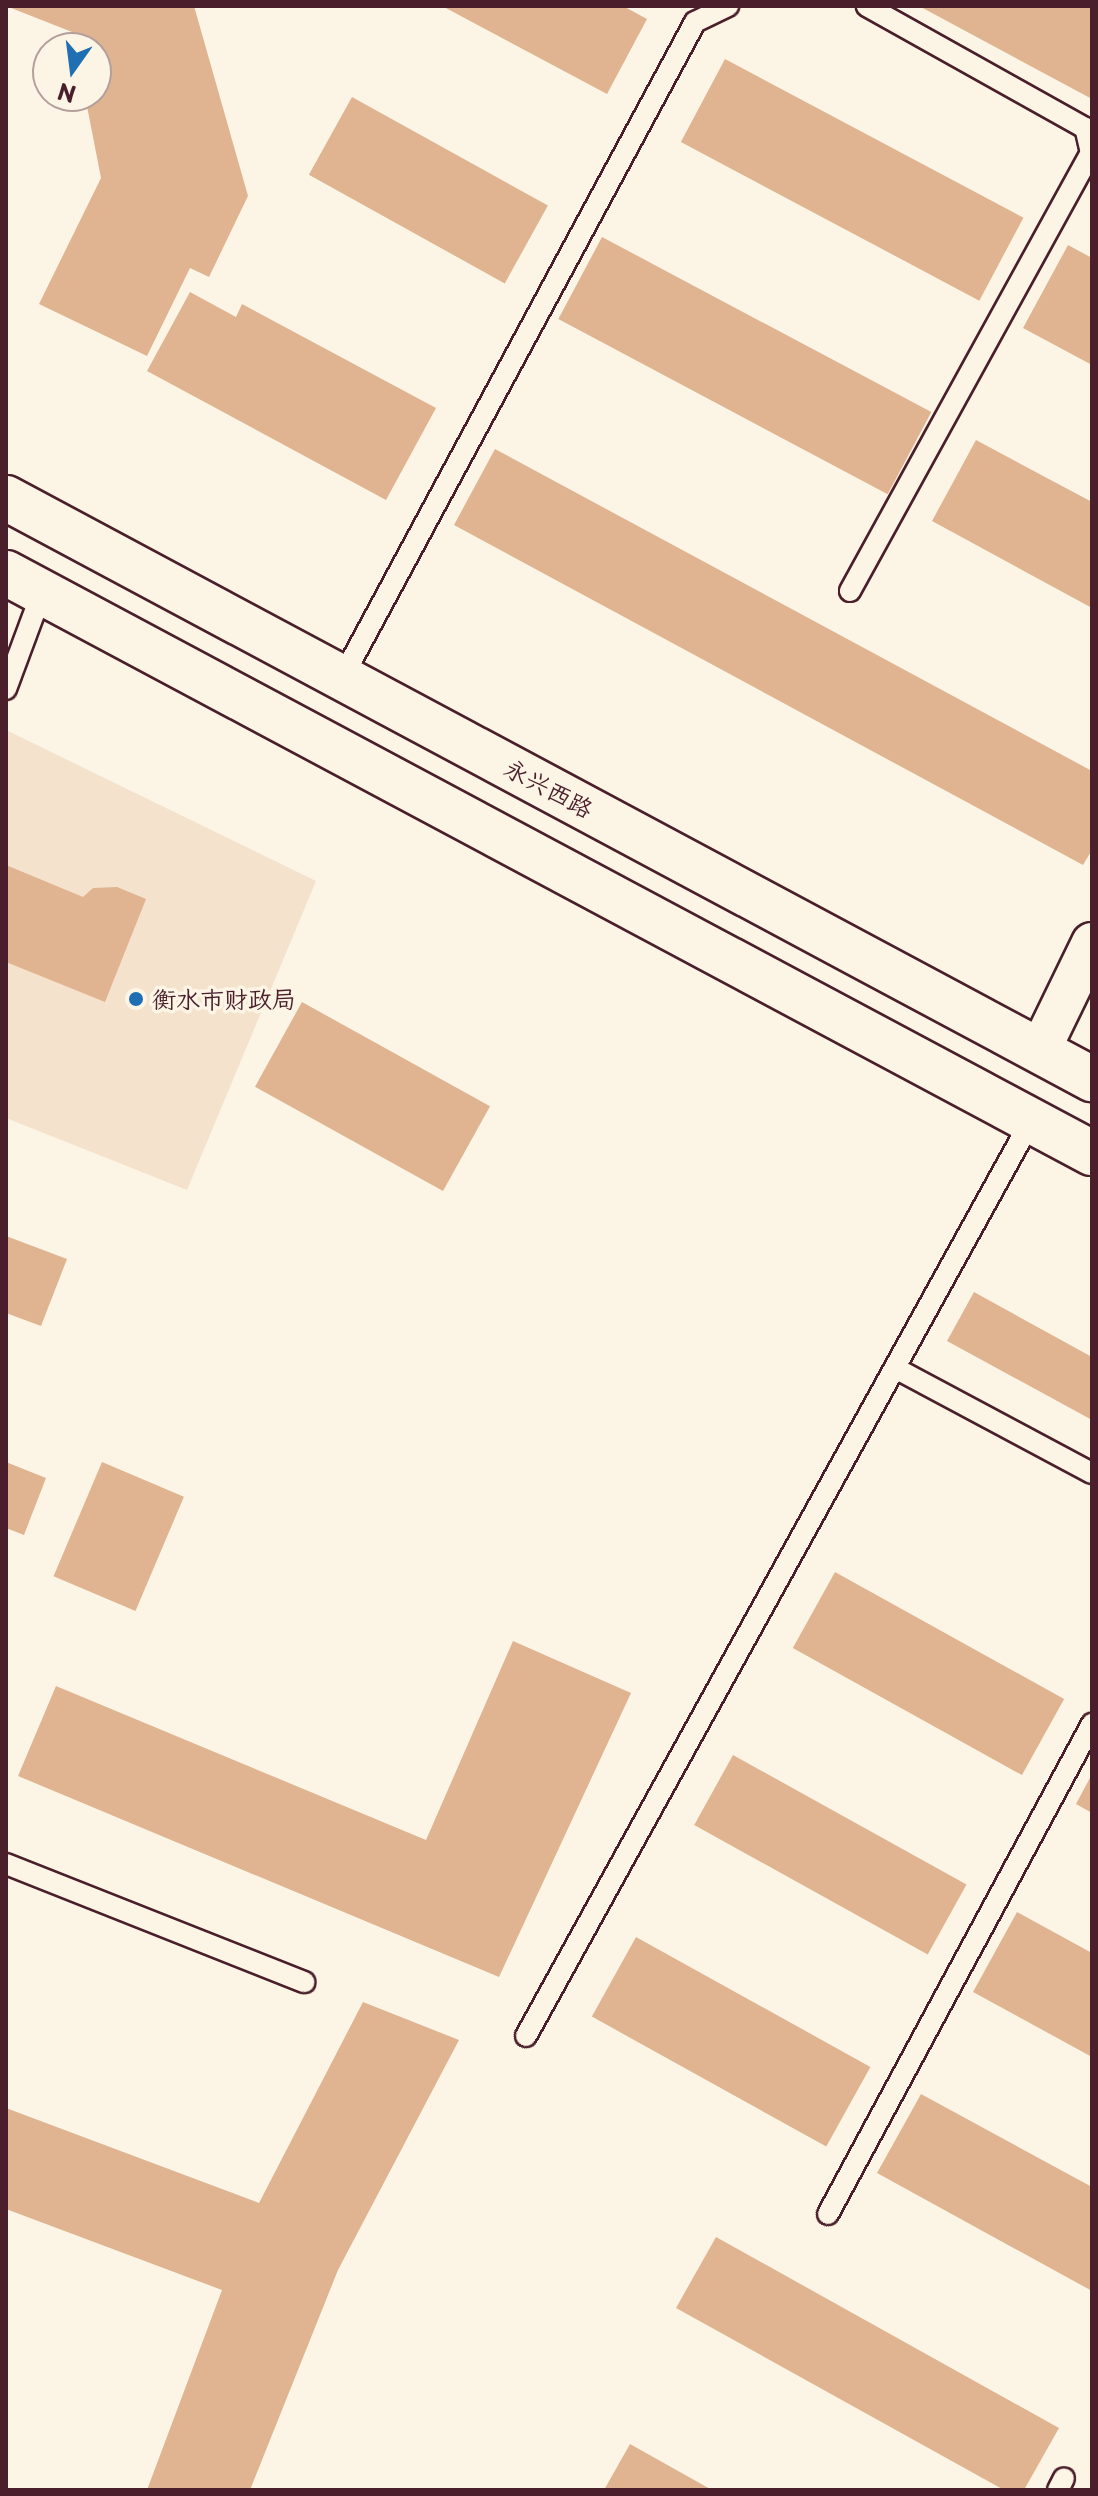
<!DOCTYPE html>
<meta charset="utf-8">
<style>
body{margin:0}
#map{position:relative;width:1098px;height:2496px;overflow:hidden;background:#fcf5e5;font-family:"Playpen Sans","LXGW WenKai TC",sans-serif}
div>[style]{position:absolute}
.built>*{inset:0;background:#f4e2cc}
.building>*{inset:0;background:#e0b490;transform-origin:0 0}
.roads{filter:drop-shadow(2px 0 #4a1f2b) drop-shadow(-2px 0 #4a1f2b) drop-shadow(0 2px #4a1f2b) drop-shadow(0 -2px #4a1f2b)}
.service>*{height:20px;margin:-10px;padding:0 10px;transform-origin:10px;border-radius:10px;background:#fcf5e5}
.minor>*{height:40px;margin:-20px;padding:0 20px;transform-origin:20px;border-radius:20px;background:#fcf5e5}
.secondary>*{height:44px;margin:-22px;padding:0 22px;transform-origin:22px;border-radius:22px;background:#fcf5e5}
.dots>*{width:22px;height:22px;translate:-50% -50%;box-sizing:border-box;border:4px solid #fcf5e5;border-radius:50%}
span{translate:-50% -50%;white-space:nowrap;text-align:center;line-height:1.15;-webkit-text-stroke:7px #fcf5e5;paint-order:stroke}
.street-label{font-size:24px;color:#4a1f2b}
.poi-label{font-size:24px;color:#4a1f2b}
.left{translate:0 -50%;text-align:left}
.frame{position:absolute;inset:0;border:8px solid #4a1f2b;pointer-events:none}
.north{position:absolute;left:32px;top:32px;width:80px;height:80px;box-sizing:border-box;background:#fcf5e5;border:2px solid #b59f9b;border-radius:50%;rotate:194deg;font-size:22px;font-weight:700;line-height:32px;text-align:center;color:#4a1f2b}
.north::after{content:'';display:block;margin:auto;width:28px;height:36px;background:#1f6fb2;clip-path:polygon(50% 0,100% 100%,50% 72%,0 100%)}
</style>
<div id="map">
<div class="built">
<i style="clip-path:polygon(6px 730px,316px 881px,187px 1190px,6px 1118px)"></i>
</div>
<div class="building">
<i style="clip-path:polygon(6px 6px,194px 6px,248px 196px,209px 277px,190px 268px,147px 356px,39px 304px,101px 178px,85px 96px,96px 96px,96px 48px,75px 48px,72px 32px)"></i>
<i style="clip-path:polygon(442px 6px,623px 6px,647px 19px,607px 94px)"></i>
<i style="clip-path:polygon(919px 6px,1092px 6px,1092px 99px)"></i>
<i style="left:725px;top:59px;width:338px;height:94px;rotate:28deg"></i>
<i style="left:352px;top:97px;width:224px;height:89px;rotate:29deg"></i>
<i style="left:602px;top:237px;width:373px;height:93px;rotate:28deg"></i>
<i style="clip-path:polygon(1068px 245px,1092px 258px,1092px 365px,1023px 328px)"></i>
<i style="clip-path:polygon(190px 292px,236px 317px,242px 304px,436px 408px,386px 500px,147px 371px)"></i>
<i style="clip-path:polygon(976px 440px,1092px 502px,1092px 608px,932px 521px)"></i>
<i style="clip-path:polygon(495px 449px,1092px 771px,1092px 850px,1083px 865px,454px 525px)"></i>
<i style="clip-path:polygon(6px 865px,83px 897px,93px 888px,117px 887px,146px 899px,105px 1002px,6px 962px)"></i>
<i style="left:302px;top:1002px;width:215px;height:97px;rotate:29deg"></i>
<i style="clip-path:polygon(6px 1236px,67px 1259px,41px 1326px,6px 1313px)"></i>
<i style="clip-path:polygon(974px 1292px,1092px 1357px,1092px 1420px,947px 1341px)"></i>
<i style="clip-path:polygon(6px 1462px,46px 1478px,24px 1535px,6px 1528px)"></i>
<i style="left:102px;top:1462px;width:89px;height:124px;rotate:23deg"></i>
<i style="left:835px;top:1572px;width:262px;height:87px;rotate:29deg"></i>
<i style="clip-path:polygon(513px 1641px,631px 1693px,499px 1977px,18px 1776px,56px 1686px,426px 1840px)"></i>
<i style="left:733px;top:1755px;width:267px;height:80px;rotate:29deg"></i>
<i style="clip-path:polygon(1092px 1774px,1092px 1813px,1076px 1804px)"></i>
<i style="clip-path:polygon(1017px 1912px,1092px 1953px,1092px 2057px,973px 1992px)"></i>
<i style="left:636px;top:1937px;width:268px;height:91px;rotate:29deg"></i>
<i style="clip-path:polygon(363px 2002px,459px 2040px,338px 2270px,250px 2490px,147px 2490px,222px 2290px,6px 2209px,6px 2108px,259px 2203px)"></i>
<i style="clip-path:polygon(921px 2094px,1092px 2187px,1092px 2291px,877px 2173px)"></i>
<i style="clip-path:polygon(716px 2237px,1059px 2428px,1024px 2490px,1004px 2490px,676px 2308px)"></i>
<i style="clip-path:polygon(630px 2444px,712px 2490px,604px 2490px)"></i>
</div>
<div class="roads">
<div class="service">
<i style="left:850px;top:591px;width:500px;rotate:-61.2deg"></i>
<i style="left:1091px;top:153px;width:26px;rotate:-103deg"></i>
<i style="left:1085px;top:128px;width:250px;rotate:-150.8deg"></i>
<i style="left:342px;top:678px;width:745px;rotate:-61.71deg"></i>
<i style="left:695px;top:22px;width:37px;rotate:-26deg"></i>
<i style="left:6px;top:689px;width:103px;rotate:-69.6deg"></i>
<i style="left:895px;top:1368px;width:223px;rotate:28.1deg"></i>
<i style="left:6px;top:1864px;width:321px;rotate:21.6deg"></i>
<i style="left:526px;top:2036px;width:1045px;rotate:-61.11deg"></i>
<i style="left:828px;top:2214px;width:557px;rotate:-61.69deg"></i>
<i style="left:1058px;top:2490px;width:13px;rotate:-63deg"></i>
</div>
<div class="minor">
<i style="left:1040px;top:1050px;width:119px;rotate:-64.1deg"></i>
</div>
<div class="secondary">
<i style="left:6px;top:498px;width:1232px;rotate:28.15deg"></i>
<i style="left:6px;top:573px;width:1231px;rotate:28.11deg"></i>
</div>
</div>
<div class="dots">
<i style="left:136px;top:999px;background:#1f6fb2"></i>
</div>
<div class="street-label">
<span style="left:549px;top:788px;rotate:28deg">永兴西路</span>
</div>
<div class="poi-label">
<span class="left" style="left:152px;top:999px">衡水市财政局</span>
</div>
<div class="frame"></div>
<div class="north">N</div>
</div>
